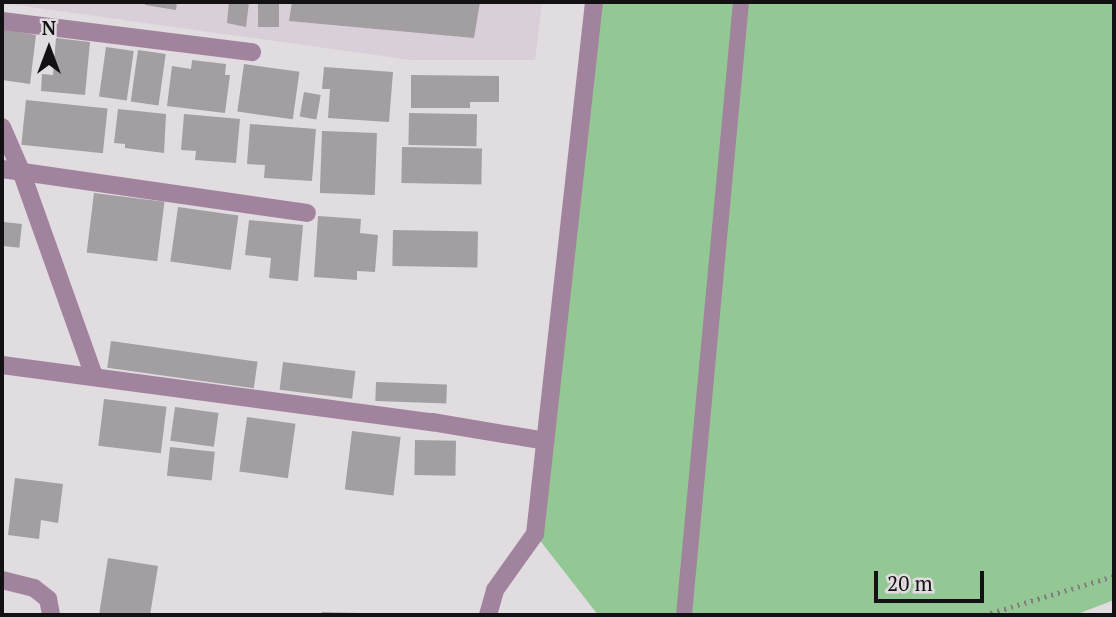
<!DOCTYPE html>
<style>
body{margin:0}
#map{position:relative;width:1116px;height:617px;overflow:hidden;background:#e1dce0;font-family:"PT Serif",serif}
div>[style]{position:absolute}
.built>*{inset:0;background:#d9cfd8}
.green>*{inset:0;background:#93c895}
.building>*{inset:0;background:#a29ea1;transform-origin:0 0}
.path>*{height:4.5px;margin-top:-2.25px;transform-origin:0;background:repeating-linear-gradient(90deg,#817d80 0 2px,transparent 0 7px)}
.service>*{height:16px;margin:-8px;padding:0 8px;transform-origin:8px;border-radius:8px;background:#a2839e}
.minor>*{height:18px;margin:-9px;padding:0 9px;transform-origin:9px;border-radius:9px;background:#a2839e}
span{translate:-50% -50%;white-space:nowrap;text-align:center;line-height:1.15;-webkit-text-stroke:5px #e1dce0;paint-order:stroke}
.frame{position:absolute;inset:0;border:4px solid #131113;pointer-events:none}
.north{position:absolute;left:14px;top:14px;width:70px;height:70px;-webkit-text-stroke:5px #e1dce0;paint-order:stroke;rotate:0deg;font-size:19px;font-weight:700;line-height:28px;text-align:center;color:#131113}
.north::after{content:'';display:block;margin:auto;width:24px;height:32px;background:#131113;clip-path:polygon(50% 0,100% 100%,50% 72%,0 100%)}
.scale{position:absolute;left:874px;top:571px;width:110px;height:32px;box-sizing:border-box;border:4px solid #131113;border-top:0;padding-left:9px;font-size:21px;line-height:24px;white-space:nowrap;color:#131113;-webkit-text-stroke:5px #e1dce0;paint-order:stroke}
</style>
<div id="map">
<div class="built">
<i style="clip-path:polygon(542px 2px,535px 60px,411px 60px,2px 3px)"></i>
</div>
<div class="green">
<i style="clip-path:polygon(602px 2px,1114px 2px,1114px 600px,1075px 615px,598px 615px,535px 534px)"></i>
</div>
<div class="building">
<i style="clip-path:polygon(146px 2px,177px 2px,176px 10px,145px 5px)"></i>
<i style="clip-path:polygon(229px 2px,249px 2px,246px 27px,227px 23px)"></i>
<i style="left:258px;top:2px;width:21px;height:25px"></i>
<i style="clip-path:polygon(292px 2px,480px 2px,474px 38px,289px 21px)"></i>
<i style="clip-path:polygon(3px 29px,36px 35px,30px 84px,2px 80px)"></i>
<i style="clip-path:polygon(56px 38px,90px 42px,85px 95px,41px 91px,42px 74px,53px 75px)"></i>
<i style="left:106px;top:47px;width:28px;height:50px;rotate:8deg"></i>
<i style="left:138px;top:50px;width:28px;height:52px;rotate:8deg"></i>
<i style="clip-path:polygon(192px 60px,226px 64px,225px 75px,230px 75px,225px 113px,167px 106px,172px 66px,191px 69px)"></i>
<i style="left:244px;top:64px;width:56px;height:48px;rotate:8deg"></i>
<i style="clip-path:polygon(324px 67px,393px 72px,389px 122px,328px 118px,330px 89px,322px 89px)"></i>
<i style="clip-path:polygon(411px 75px,499px 76px,499px 102px,470px 102px,470px 108px,411px 108px)"></i>
<i style="left:304px;top:92px;width:17px;height:25px;rotate:10deg"></i>
<i style="left:26px;top:100px;width:82px;height:45px;rotate:6deg"></i>
<i style="clip-path:polygon(118px 109px,166px 114px,164px 153px,125px 148px,125px 144px,114px 143px)"></i>
<i style="left:409px;top:113px;width:68px;height:32px;rotate:1deg"></i>
<i style="clip-path:polygon(184px 114px,240px 119px,236px 163px,195px 160px,196px 151px,181px 150px)"></i>
<i style="clip-path:polygon(250px 124px,316px 129px,312px 181px,264px 178px,265px 165px,247px 164px)"></i>
<i style="left:322px;top:131px;width:55px;height:62px;rotate:2deg"></i>
<i style="left:402px;top:147px;width:80px;height:36px;rotate:1deg"></i>
<i style="left:94px;top:193px;width:71px;height:60px;rotate:7deg"></i>
<i style="left:178px;top:207px;width:61px;height:55px;rotate:8deg"></i>
<i style="clip-path:polygon(318px 216px,361px 219px,360px 233px,378px 235px,375px 272px,357px 271px,357px 280px,314px 277px)"></i>
<i style="clip-path:polygon(249px 220px,303px 225px,298px 281px,269px 278px,271px 258px,245px 255px)"></i>
<i style="left:4px;top:222px;width:18px;height:24px;rotate:6deg"></i>
<i style="left:393px;top:230px;width:85px;height:36px;rotate:1deg"></i>
<i style="left:111px;top:341px;width:148px;height:27px;rotate:8deg"></i>
<i style="left:283px;top:362px;width:73px;height:28px;rotate:7deg"></i>
<i style="left:376px;top:382px;width:71px;height:19px;rotate:2deg"></i>
<i style="left:104px;top:399px;width:63px;height:47px;rotate:7deg"></i>
<i style="left:175px;top:407px;width:44px;height:34px;rotate:8deg"></i>
<i style="left:247px;top:417px;width:49px;height:55px;rotate:8deg"></i>
<i style="left:352px;top:431px;width:49px;height:59px;rotate:7deg"></i>
<i style="left:415px;top:440px;width:41px;height:35px;rotate:1deg"></i>
<i style="left:170px;top:447px;width:45px;height:29px;rotate:6deg"></i>
<i style="clip-path:polygon(15px 478px,63px 484px,58px 523px,41px 520px,39px 539px,8px 535px)"></i>
<i style="clip-path:polygon(108px 558px,158px 566px,150px 615px,99px 615px)"></i>
<i style="clip-path:polygon(322px 612px,360px 613px,360px 615px,322px 615px)"></i>
</div>
<div class="path">
<i style="left:984px;top:615px;width:136px;rotate:-16.7deg"></i>
</div>
<div class="service">
<i style="left:684px;top:615px;width:616px;rotate:-84.69deg"></i>
</div>
<div class="minor">
<i style="left:2px;top:21px;width:252px;rotate:7.1deg"></i>
<i style="left:2px;top:127px;width:48px;rotate:66.6deg"></i>
<i style="left:21px;top:171px;width:218px;rotate:70.4deg"></i>
<i style="left:2px;top:169px;width:308px;rotate:8.2deg"></i>
<i style="left:2px;top:365px;width:434px;rotate:7.6deg"></i>
<i style="left:432px;top:422px;width:115px;rotate:9.5deg"></i>
<i style="left:2px;top:580px;width:33px;rotate:14deg"></i>
<i style="left:34px;top:588px;width:18px;rotate:38deg"></i>
<i style="left:48px;top:599px;width:16px;rotate:79deg"></i>
<i style="left:488px;top:615px;width:26px;rotate:-74deg"></i>
<i style="left:495px;top:590px;width:69px;rotate:-54.5deg"></i>
<i style="left:535px;top:534px;width:535px;rotate:-83.67deg"></i>
</div>
<div class="frame"></div>
<div class="north">N</div>
<div class="scale">20 m</div>
</div>
